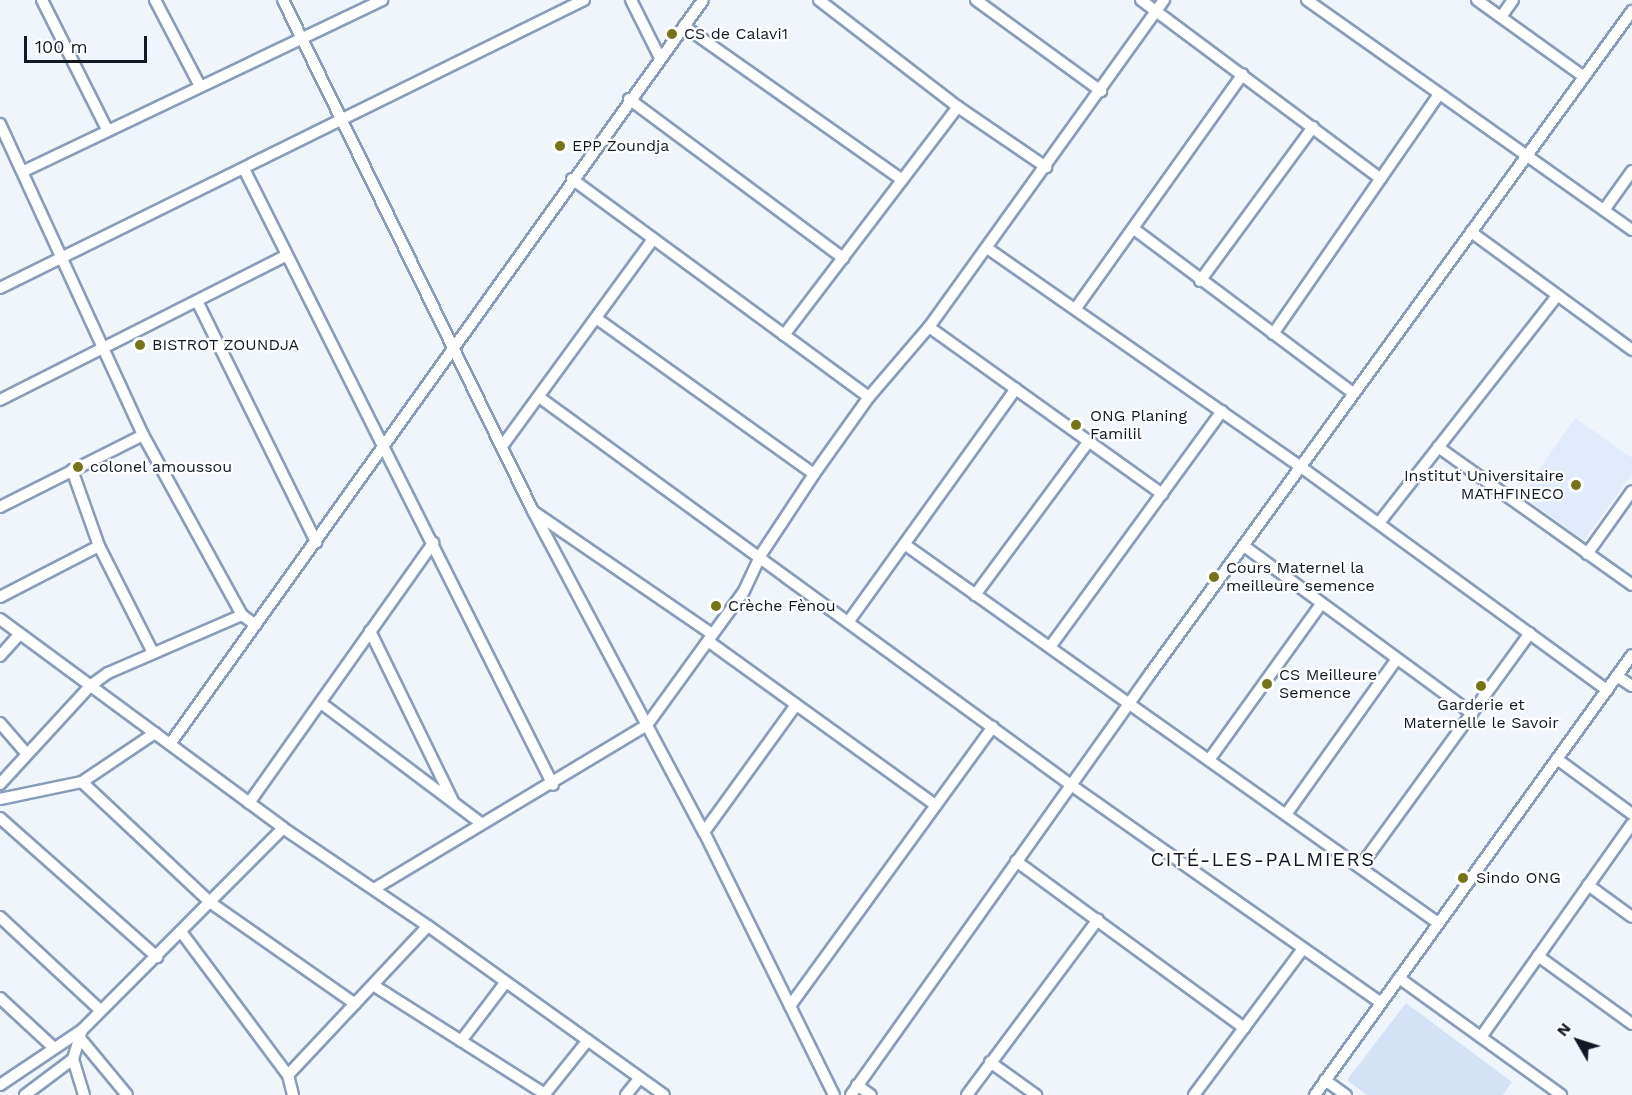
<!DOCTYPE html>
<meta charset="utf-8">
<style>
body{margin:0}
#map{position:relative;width:1632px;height:1095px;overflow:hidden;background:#f0f5fb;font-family:"Work Sans",sans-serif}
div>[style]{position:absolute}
.built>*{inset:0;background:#e1ebfb}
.green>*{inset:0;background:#d5e2f6}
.roads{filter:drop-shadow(2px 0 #899cba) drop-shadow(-2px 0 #899cba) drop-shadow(0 2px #899cba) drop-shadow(0 -2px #899cba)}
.minor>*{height:10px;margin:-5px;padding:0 5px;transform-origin:5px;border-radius:5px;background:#fff}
.dots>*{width:16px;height:16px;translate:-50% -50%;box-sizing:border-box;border:3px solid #fff;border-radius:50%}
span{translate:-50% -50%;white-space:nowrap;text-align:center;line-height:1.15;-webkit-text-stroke:4.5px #fff;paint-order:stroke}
.poi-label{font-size:16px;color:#121924}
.left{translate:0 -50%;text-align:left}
.right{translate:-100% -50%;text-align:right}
.quarter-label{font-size:20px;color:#121924;letter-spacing:1.5px}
.north{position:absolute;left:1548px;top:1011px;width:60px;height:60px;-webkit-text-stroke:4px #fff;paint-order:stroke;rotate:309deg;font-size:16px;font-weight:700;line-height:24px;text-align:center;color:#121924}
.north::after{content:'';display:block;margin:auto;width:21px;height:27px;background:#121924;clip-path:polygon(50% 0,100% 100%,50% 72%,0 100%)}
.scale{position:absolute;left:24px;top:36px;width:123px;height:27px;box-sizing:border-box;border:3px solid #121924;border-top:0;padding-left:8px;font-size:18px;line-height:21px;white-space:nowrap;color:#121924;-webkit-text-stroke:4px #fff;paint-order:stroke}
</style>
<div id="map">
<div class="built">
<i style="clip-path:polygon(1575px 418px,1632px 458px,1632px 474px,1584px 540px,1521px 495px)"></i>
</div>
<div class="green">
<i style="clip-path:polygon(1406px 1003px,1512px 1082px,1503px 1095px,1367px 1095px,1347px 1080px)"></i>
</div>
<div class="roads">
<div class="minor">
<i style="left:42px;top:0;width:144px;rotate:63.3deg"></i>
<i style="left:155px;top:0;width:95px;rotate:62.4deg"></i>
<i style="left:283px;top:0;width:569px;rotate:63.93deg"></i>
<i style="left:533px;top:511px;width:364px;rotate:62deg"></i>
<i style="left:704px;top:832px;width:293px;rotate:63.7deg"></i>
<i style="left:631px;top:0;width:65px;rotate:63.4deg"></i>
<i style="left:819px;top:0;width:175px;rotate:37.6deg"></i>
<i style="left:958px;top:107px;width:107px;rotate:34.3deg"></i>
<i style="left:976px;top:0;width:155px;rotate:36.1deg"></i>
<i style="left:1141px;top:0;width:299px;rotate:36.7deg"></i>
<i style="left:1307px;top:0;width:398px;rotate:35.3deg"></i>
<i style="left:1477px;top:0;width:132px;rotate:35.7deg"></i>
<i style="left:1501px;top:17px;width:21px;rotate:-55deg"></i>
<i style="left:684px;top:26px;width:267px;rotate:35.2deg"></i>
<i style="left:629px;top:99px;width:267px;rotate:36.6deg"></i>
<i style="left:0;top:124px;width:342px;rotate:65.3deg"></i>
<i style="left:143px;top:435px;width:205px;rotate:61.2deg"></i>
<i style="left:242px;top:615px;width:17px;rotate:36deg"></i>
<i style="left:244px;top:169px;width:689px;rotate:63.36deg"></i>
<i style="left:24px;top:171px;width:397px;rotate:-25.5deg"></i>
<i style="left:572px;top:179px;width:368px;rotate:36.3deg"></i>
<i style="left:1604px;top:210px;width:48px;rotate:-54.3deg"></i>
<i style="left:1134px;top:229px;width:274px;rotate:36.8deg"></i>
<i style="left:1471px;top:232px;width:200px;rotate:36.2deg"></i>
<i style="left:987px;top:248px;width:383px;rotate:34.9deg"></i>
<i style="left:1301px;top:467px;width:379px;rotate:36.1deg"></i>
<i style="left:1200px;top:281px;width:191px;rotate:-53.7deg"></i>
<i style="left:0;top:288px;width:651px;rotate:-26.25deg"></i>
<i style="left:198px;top:303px;width:267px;rotate:63.7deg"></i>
<i style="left:1076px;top:308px;width:287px;rotate:-54.5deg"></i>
<i style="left:596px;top:318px;width:268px;rotate:35.6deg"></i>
<i style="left:929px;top:327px;width:287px;rotate:35.6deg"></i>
<i style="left:1273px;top:334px;width:290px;rotate:-55.3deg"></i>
<i style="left:784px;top:335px;width:287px;rotate:-52.7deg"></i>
<i style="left:539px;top:397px;width:658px;rotate:36.1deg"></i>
<i style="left:1071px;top:785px;width:379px;rotate:35.1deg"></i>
<i style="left:0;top:400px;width:319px;rotate:-26.8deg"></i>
<i style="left:503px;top:445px;width:253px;rotate:-53.9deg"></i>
<i style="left:1438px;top:447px;width:238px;rotate:35.4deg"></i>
<i style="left:72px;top:470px;width:81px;rotate:70.4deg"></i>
<i style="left:99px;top:546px;width:120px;rotate:63.2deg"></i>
<i style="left:0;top:507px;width:160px;rotate:-26.7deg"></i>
<i style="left:534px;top:512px;width:216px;rotate:34.4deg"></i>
<i style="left:1379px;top:523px;width:288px;rotate:-51.9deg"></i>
<i style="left:907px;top:546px;width:651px;rotate:35.37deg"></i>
<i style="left:1244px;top:546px;width:282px;rotate:36.3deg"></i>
<i style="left:1587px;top:554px;width:77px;rotate:-54.5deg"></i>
<i style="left:975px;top:595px;width:192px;rotate:-53.5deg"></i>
<i style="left:0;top:597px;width:111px;rotate:-27.3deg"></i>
<i style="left:0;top:619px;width:352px;rotate:36.4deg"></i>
<i style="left:283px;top:828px;width:175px;rotate:34.1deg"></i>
<i style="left:428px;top:926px;width:290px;rotate:35.6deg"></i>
<i style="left:849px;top:621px;width:286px;rotate:-54.3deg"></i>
<i style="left:370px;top:631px;width:189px;rotate:64deg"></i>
<i style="left:708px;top:641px;width:280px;rotate:35.8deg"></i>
<i style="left:1050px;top:647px;width:292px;rotate:-53.9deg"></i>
<i style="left:0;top:656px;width:28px;rotate:-48deg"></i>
<i style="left:1617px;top:676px;width:18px;rotate:34deg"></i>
<i style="left:321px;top:703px;width:201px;rotate:36.9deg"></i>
<i style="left:0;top:723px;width:40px;rotate:49deg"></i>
<i style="left:170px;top:744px;width:915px;rotate:-54.38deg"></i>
<i style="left:1557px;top:759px;width:93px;rotate:36.3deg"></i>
<i style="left:1209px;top:760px;width:192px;rotate:-54.3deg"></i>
<i style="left:82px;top:782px;width:177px;rotate:43.2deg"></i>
<i style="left:211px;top:903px;width:176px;rotate:35deg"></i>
<i style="left:0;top:784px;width:133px;rotate:-47.4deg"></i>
<i style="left:90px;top:686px;width:22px;rotate:-36deg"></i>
<i style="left:108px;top:673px;width:146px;rotate:-23.4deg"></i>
<i style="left:0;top:799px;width:84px;rotate:-11.7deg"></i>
<i style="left:82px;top:782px;width:88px;rotate:-33.9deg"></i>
<i style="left:249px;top:803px;width:319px;rotate:-54.7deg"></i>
<i style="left:1287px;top:813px;width:188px;rotate:-54.5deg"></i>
<i style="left:0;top:818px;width:210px;rotate:41.5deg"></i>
<i style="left:704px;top:832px;width:157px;rotate:-54.1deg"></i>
<i style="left:1016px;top:861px;width:283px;rotate:36.2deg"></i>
<i style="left:1360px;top:867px;width:289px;rotate:-54deg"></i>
<i style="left:1588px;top:885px;width:54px;rotate:36deg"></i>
<i style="left:374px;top:889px;width:318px;rotate:-31deg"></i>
<i style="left:647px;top:725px;width:165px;rotate:-54.1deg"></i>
<i style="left:744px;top:591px;width:38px;rotate:-65deg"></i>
<i style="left:760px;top:556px;width:98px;rotate:-56.6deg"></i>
<i style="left:814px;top:474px;width:95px;rotate:-54.5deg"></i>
<i style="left:869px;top:397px;width:92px;rotate:-49.4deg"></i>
<i style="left:929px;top:327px;width:403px;rotate:-54.3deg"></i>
<i style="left:0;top:917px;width:137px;rotate:42.9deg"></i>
<i style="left:182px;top:933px;width:177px;rotate:53.3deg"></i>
<i style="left:288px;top:1075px;width:21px;rotate:76deg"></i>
<i style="left:1538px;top:956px;width:116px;rotate:35.9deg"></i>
<i style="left:1399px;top:978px;width:200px;rotate:35.8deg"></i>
<i style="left:373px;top:985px;width:204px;rotate:32.4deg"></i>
<i style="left:0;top:998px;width:74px;rotate:42.8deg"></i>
<i style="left:790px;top:1006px;width:345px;rotate:-54deg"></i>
<i style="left:79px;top:1037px;width:75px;rotate:50.4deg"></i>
<i style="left:1481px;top:1037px;width:261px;rotate:-54.7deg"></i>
<i style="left:461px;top:1041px;width:73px;rotate:-52.8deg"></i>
<i style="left:73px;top:1059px;width:38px;rotate:73deg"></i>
<i style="left:990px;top:1062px;width:57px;rotate:35.7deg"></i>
<i style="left:288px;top:1075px;width:204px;rotate:-46.8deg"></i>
<i style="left:1325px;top:1080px;width:26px;rotate:36deg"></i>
<i style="left:0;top:1085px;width:99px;rotate:-33.9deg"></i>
<i style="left:82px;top:1030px;width:285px;rotate:-45.1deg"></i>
<i style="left:857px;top:1085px;width:17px;rotate:36deg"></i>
<i style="left:25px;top:1095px;width:60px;rotate:-36.9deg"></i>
<i style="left:73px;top:1059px;width:30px;rotate:-73deg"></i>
<i style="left:544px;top:1095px;width:70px;rotate:-51.3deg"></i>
<i style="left:626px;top:1095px;width:22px;rotate:-51deg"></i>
<i style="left:851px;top:1095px;width:516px;rotate:-54.62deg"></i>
<i style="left:1150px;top:674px;width:820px;rotate:-53.98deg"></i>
<i style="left:967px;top:1095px;width:219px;rotate:-53.3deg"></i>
<i style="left:1194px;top:1095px;width:182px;rotate:-53.3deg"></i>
<i style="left:1315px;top:1095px;width:542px;rotate:-54.23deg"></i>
</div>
</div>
<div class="dots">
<i style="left:672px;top:34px;background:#767419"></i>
<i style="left:560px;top:146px;background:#767419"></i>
<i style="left:140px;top:345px;background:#767419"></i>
<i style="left:1076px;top:425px;background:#767419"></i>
<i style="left:78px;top:467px;background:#767419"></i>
<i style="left:1576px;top:485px;background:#767419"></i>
<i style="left:1214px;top:577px;background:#767419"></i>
<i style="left:716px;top:606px;background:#767419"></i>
<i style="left:1267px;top:684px;background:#767419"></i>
<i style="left:1481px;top:686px;background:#767419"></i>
<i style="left:1463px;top:878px;background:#767419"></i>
</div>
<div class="poi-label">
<span class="left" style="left:684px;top:34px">CS de Calavi1</span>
<span class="left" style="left:572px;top:146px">EPP Zoundja</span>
<span class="left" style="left:152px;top:345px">BISTROT ZOUNDJA</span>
<span class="left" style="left:1090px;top:425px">ONG Planing<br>Familil</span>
<span class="left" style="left:90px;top:467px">colonel amoussou</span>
<span class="right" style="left:1564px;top:485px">Institut Universitaire<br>MATHFINECO</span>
<span class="left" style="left:1226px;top:577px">Cours Maternel la<br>meilleure semence</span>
<span class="left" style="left:728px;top:606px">Crèche Fènou</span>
<span class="left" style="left:1279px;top:684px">CS Meilleure<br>Semence</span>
<span style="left:1481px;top:714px">Garderie et<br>Maternelle le Savoir</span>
<span class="left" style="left:1476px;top:878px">Sindo ONG</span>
</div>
<div class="quarter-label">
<span style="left:1263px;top:859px">CITÉ-LES-PALMIERS</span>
</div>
<div class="north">N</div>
<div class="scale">100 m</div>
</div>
